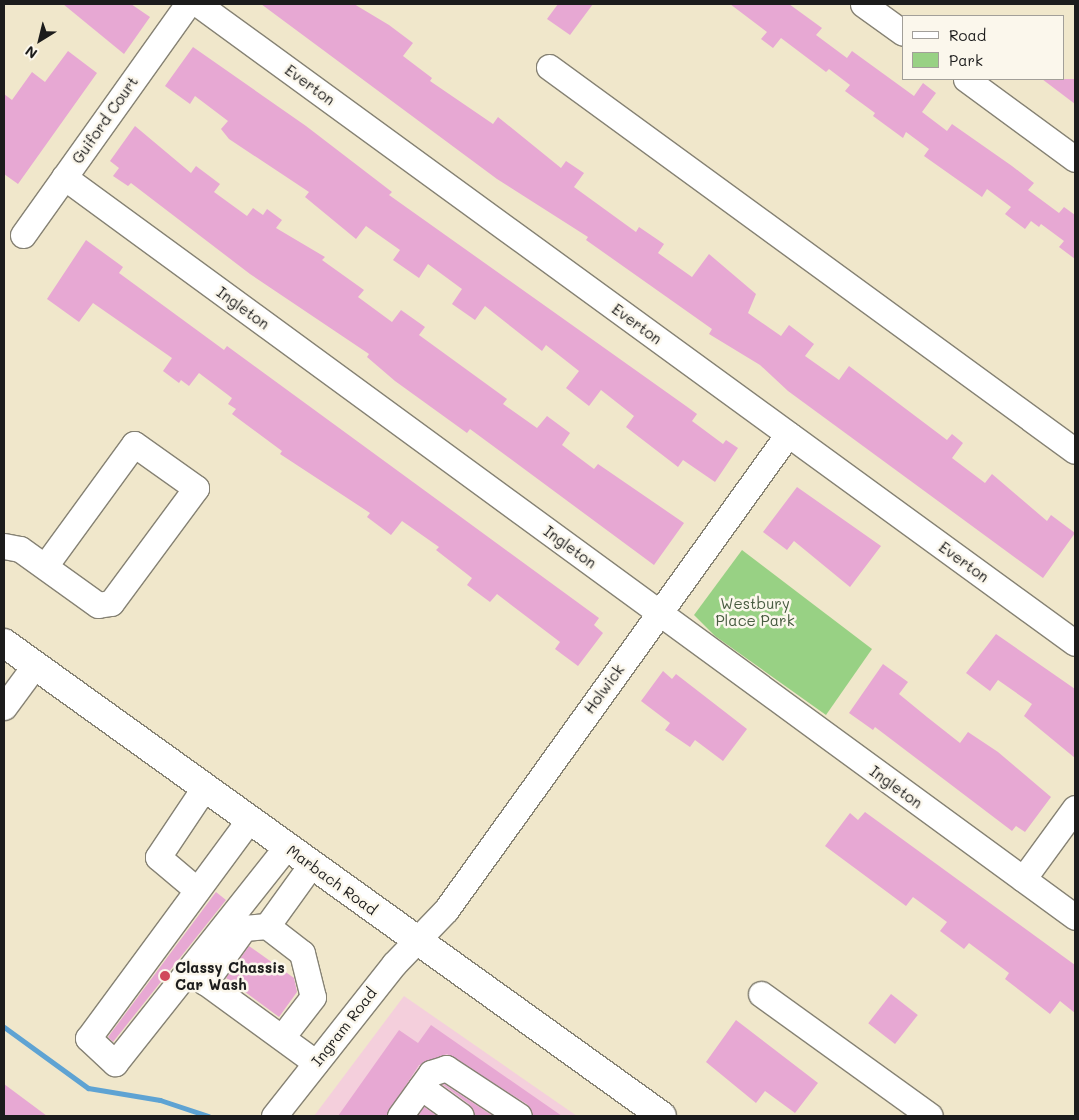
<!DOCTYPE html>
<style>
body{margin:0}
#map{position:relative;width:1079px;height:1120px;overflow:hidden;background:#f0e7cb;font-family:Mali,sans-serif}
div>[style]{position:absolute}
.built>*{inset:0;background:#f4cfdc}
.green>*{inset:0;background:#98d184}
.stream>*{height:5px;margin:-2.5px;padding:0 2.5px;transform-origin:2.5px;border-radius:2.5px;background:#5ea3d3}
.building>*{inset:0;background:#e7a8d3;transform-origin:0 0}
.roads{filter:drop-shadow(1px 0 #868274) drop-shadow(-1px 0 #868274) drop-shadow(0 1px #868274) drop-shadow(0 -1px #868274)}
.minor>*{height:25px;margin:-12.5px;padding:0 12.5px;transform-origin:12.5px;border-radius:12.5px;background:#fff}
.major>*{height:28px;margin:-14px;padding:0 14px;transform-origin:14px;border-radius:14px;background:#fff}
.dots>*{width:14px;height:14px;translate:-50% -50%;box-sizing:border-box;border:2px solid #fbf7ec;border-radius:50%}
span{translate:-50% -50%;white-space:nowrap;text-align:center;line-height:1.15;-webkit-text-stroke:5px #fbf7ec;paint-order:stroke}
.street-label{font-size:15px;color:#1c1c1c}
.park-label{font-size:15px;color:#475b40}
.poi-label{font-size:15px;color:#1c1c1c;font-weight:700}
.left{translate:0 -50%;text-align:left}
.frame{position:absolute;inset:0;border:5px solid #1c1c1c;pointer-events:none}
.legend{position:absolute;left:902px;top:15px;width:162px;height:65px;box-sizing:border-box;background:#fbf7ec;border:1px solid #a29f99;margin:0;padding:6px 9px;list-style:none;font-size:15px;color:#1c1c1c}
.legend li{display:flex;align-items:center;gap:10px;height:25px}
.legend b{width:25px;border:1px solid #a29f99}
.north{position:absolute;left:15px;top:15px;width:50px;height:50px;-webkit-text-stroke:4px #fbf7ec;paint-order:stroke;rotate:216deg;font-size:14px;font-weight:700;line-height:20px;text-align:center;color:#1c1c1c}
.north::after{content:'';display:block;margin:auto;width:18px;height:22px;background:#1c1c1c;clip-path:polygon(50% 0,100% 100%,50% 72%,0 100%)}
</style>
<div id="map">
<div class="built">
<i style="clip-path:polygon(404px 996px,577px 1116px,314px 1116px)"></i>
</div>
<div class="green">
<i style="clip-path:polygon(742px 550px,872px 649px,826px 715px,715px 636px,694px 615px)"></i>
</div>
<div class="stream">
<i style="left:4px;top:1027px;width:104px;rotate:36deg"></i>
<i style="left:88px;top:1088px;width:73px;rotate:9.5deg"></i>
<i style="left:160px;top:1100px;width:51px;rotate:18.4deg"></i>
</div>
<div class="building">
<i style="clip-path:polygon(63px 4px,131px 4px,150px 17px,124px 54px)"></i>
<i style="clip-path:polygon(261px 4px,354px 4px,389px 25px,413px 43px,403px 56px,432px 78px,430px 81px,493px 124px,498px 117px,561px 168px,566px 161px,584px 173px,574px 187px,636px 232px,639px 227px,664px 244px,658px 253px,692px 277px,709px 254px,756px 294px,748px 313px,781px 336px,789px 325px,814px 344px,805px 356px,839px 380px,849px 366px,947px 440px,952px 434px,963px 443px,952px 458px,985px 483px,992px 474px,1047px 521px,1051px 515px,1075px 533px,1043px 578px,788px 391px,760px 365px,709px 334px,712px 329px,586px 240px,588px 237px,497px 179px)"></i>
<i style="clip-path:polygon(558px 4px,593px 4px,570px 35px,547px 19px)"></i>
<i style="clip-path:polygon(730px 4px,789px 4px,822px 28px,816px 35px,847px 58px,852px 51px,914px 96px,923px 83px,936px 93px,922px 112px,947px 131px,952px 124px,1012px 166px,1034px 183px,1028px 190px,1059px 213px,1064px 207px,1075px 215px,1075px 259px,1059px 247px,1064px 241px,1041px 224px,1039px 227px,1031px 221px,1025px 229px,1005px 214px,1011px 207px,987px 189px,982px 197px,924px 156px,929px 149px,906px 132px,903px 138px,873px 116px,875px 113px,845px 91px,850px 85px,829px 69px,826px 72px,781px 38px,773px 48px,761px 39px,767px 32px)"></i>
<i style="clip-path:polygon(193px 47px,306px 126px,392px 192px,389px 195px,686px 406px,697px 414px,692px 421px,723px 444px,726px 440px,738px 448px,715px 482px,683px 460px,678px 467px,626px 427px,634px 416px,601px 390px,589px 406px,566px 388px,579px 371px,546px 345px,542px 351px,485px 306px,475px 320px,452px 304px,462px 289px,428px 264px,419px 278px,393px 260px,400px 250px,366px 226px,356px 239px,305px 197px,309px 192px,229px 139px,221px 129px,228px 121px,195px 96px,190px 104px,165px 86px)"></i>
<i style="clip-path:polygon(68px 51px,97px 73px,18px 184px,4px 174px,4px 94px,12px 100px,32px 72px,45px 82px)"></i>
<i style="clip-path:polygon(1042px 79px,1075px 79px,1075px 104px)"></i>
<i style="clip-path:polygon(135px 126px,191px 173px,196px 166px,220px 184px,214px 192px,247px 216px,253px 208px,263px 215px,267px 209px,282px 220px,276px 228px,325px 257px,322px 260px,364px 290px,358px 297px,392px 322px,401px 310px,425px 327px,419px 335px,507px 399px,503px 404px,537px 428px,547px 416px,570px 433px,562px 445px,594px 469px,598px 464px,684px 523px,654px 565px,470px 429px,467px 433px,395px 381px,367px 357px,369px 354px,250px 274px,131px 183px,128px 186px,113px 176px,119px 168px,110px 161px)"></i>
<i style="clip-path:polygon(86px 240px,123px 267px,119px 273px,224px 350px,227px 346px,599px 618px,594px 625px,603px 633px,578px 666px,555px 649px,560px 642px,497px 594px,490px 602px,467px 585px,472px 578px,436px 550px,439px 547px,402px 521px,391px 535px,367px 517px,370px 513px,280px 454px,282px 451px,232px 414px,236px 409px,228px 404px,232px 398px,199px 373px,189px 386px,181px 380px,179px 383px,163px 371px,172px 358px,93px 303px,79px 322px,47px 299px)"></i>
<i style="clip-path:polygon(797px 487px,881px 546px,850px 587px,794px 541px,787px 550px,763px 532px)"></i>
<i style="clip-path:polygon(996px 634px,1075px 689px,1075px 758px,1024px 716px,1032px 704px,998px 680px,990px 691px,966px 673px)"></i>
<i style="clip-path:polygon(883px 664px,908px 682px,899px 694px,927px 717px,960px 743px,968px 732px,998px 752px,1051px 797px,1025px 832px,1016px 826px,1012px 831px,875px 727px,873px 730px,849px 713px)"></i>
<i style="clip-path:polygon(663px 671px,672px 679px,676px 674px,747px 729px,723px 761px,695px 740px,690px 747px,665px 730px,670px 723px,641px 701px)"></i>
<i style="clip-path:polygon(865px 812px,1075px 965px,1075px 1013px,1060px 1001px,1050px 1014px,1005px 979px,1009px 973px,969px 943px,964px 949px,940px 931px,947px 922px,913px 897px,906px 906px,825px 846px,850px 813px,858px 820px)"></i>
<i style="clip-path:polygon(216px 892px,226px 900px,113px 1042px,108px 1037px)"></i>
<i style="clip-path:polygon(249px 946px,294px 978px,297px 992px,279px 1017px,226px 978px)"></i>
<i style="left:891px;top:994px;width:34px;height:37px;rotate:38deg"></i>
<i style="clip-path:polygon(736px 1020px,818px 1083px,795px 1113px,765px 1091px,756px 1103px,706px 1062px)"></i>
<i style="clip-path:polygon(431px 1025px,562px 1116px,533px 1116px,527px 1104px,447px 1054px,419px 1065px,386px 1116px,338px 1116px,399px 1030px,418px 1043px)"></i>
<i style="clip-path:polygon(4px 1084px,47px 1116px,4px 1116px)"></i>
<i style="clip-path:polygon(442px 1084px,444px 1084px,493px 1116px,475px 1116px,469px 1104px)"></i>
<i style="clip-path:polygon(424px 1107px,437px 1116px,418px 1116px)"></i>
</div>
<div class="roads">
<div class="minor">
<i style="left:198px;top:4px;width:1085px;rotate:36.08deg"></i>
<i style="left:863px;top:4px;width:49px;rotate:35.9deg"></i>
<i style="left:549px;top:67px;width:651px;rotate:36.13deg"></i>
<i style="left:966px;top:79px;width:135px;rotate:36.3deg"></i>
<i style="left:64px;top:177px;width:1253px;rotate:36.2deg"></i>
<i style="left:23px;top:235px;width:284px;rotate:-54.5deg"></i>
<i style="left:4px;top:546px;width:16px;rotate:11deg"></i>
<i style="left:20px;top:549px;width:96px;rotate:35.7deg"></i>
<i style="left:98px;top:605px;width:13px;rotate:-9deg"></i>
<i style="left:111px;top:603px;width:143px;rotate:-53.5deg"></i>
<i style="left:196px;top:488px;width:76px;rotate:-144.6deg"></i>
<i style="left:134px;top:444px;width:151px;rotate:126.1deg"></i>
<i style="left:4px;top:707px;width:52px;rotate:-53.6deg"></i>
<i style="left:249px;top:820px;width:271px;rotate:126.4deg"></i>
<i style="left:88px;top:1038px;width:37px;rotate:43deg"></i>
<i style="left:115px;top:1063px;width:275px;rotate:-51.6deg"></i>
<i style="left:311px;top:865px;width:75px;rotate:125.8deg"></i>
<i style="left:267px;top:926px;width:23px;rotate:175deg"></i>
<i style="left:244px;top:928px;width:67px;rotate:125.8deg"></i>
<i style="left:205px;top:982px;width:137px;rotate:36.1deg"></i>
<i style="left:1023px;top:879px;width:88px;rotate:-53.8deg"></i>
<i style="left:197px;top:890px;width:51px;rotate:-139.8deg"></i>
<i style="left:158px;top:857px;width:83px;rotate:-56.3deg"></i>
<i style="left:267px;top:926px;width:44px;rotate:37.6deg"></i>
<i style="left:302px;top:953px;width:45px;rotate:76deg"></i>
<i style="left:313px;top:997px;width:51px;rotate:127.8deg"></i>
<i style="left:761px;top:994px;width:208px;rotate:35.8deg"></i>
<i style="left:421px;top:1087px;width:49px;rotate:35.9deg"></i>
<i style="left:274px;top:1116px;width:194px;rotate:-51.7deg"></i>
<i style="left:394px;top:964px;width:75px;rotate:-46.1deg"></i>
<i style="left:446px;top:910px;width:586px;rotate:-54.3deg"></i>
<i style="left:400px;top:1116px;width:53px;rotate:-54.2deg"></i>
<i style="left:431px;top:1073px;width:16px;rotate:-18deg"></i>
<i style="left:446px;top:1068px;width:87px;rotate:33.3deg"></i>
</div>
<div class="major">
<i style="left:4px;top:643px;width:810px;rotate:35.71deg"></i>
</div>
</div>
<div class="dots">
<i style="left:165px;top:976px;background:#d1495b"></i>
</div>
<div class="street-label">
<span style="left:310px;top:85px;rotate:36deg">Everton</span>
<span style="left:105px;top:120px;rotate:-55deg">Guiford Court</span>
<span style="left:243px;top:308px;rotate:36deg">Ingleton</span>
<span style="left:637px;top:324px;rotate:36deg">Everton</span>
<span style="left:570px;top:547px;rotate:36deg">Ingleton</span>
<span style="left:964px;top:562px;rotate:36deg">Everton</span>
<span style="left:604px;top:689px;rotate:-54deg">Holwick</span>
<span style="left:896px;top:787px;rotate:36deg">Ingleton</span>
<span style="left:332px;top:880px;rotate:36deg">Marbach Road</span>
<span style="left:344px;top:1027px;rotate:-52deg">Ingram Road</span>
</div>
<div class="park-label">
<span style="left:755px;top:612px">Westbury<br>Place Park</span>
</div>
<div class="poi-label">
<span class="left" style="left:175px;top:976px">Classy Chassis<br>Car Wash</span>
</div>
<div class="frame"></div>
<ul class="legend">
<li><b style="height:6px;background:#fff"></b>Road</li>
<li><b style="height:14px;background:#98d184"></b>Park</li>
</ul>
<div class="north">N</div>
</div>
